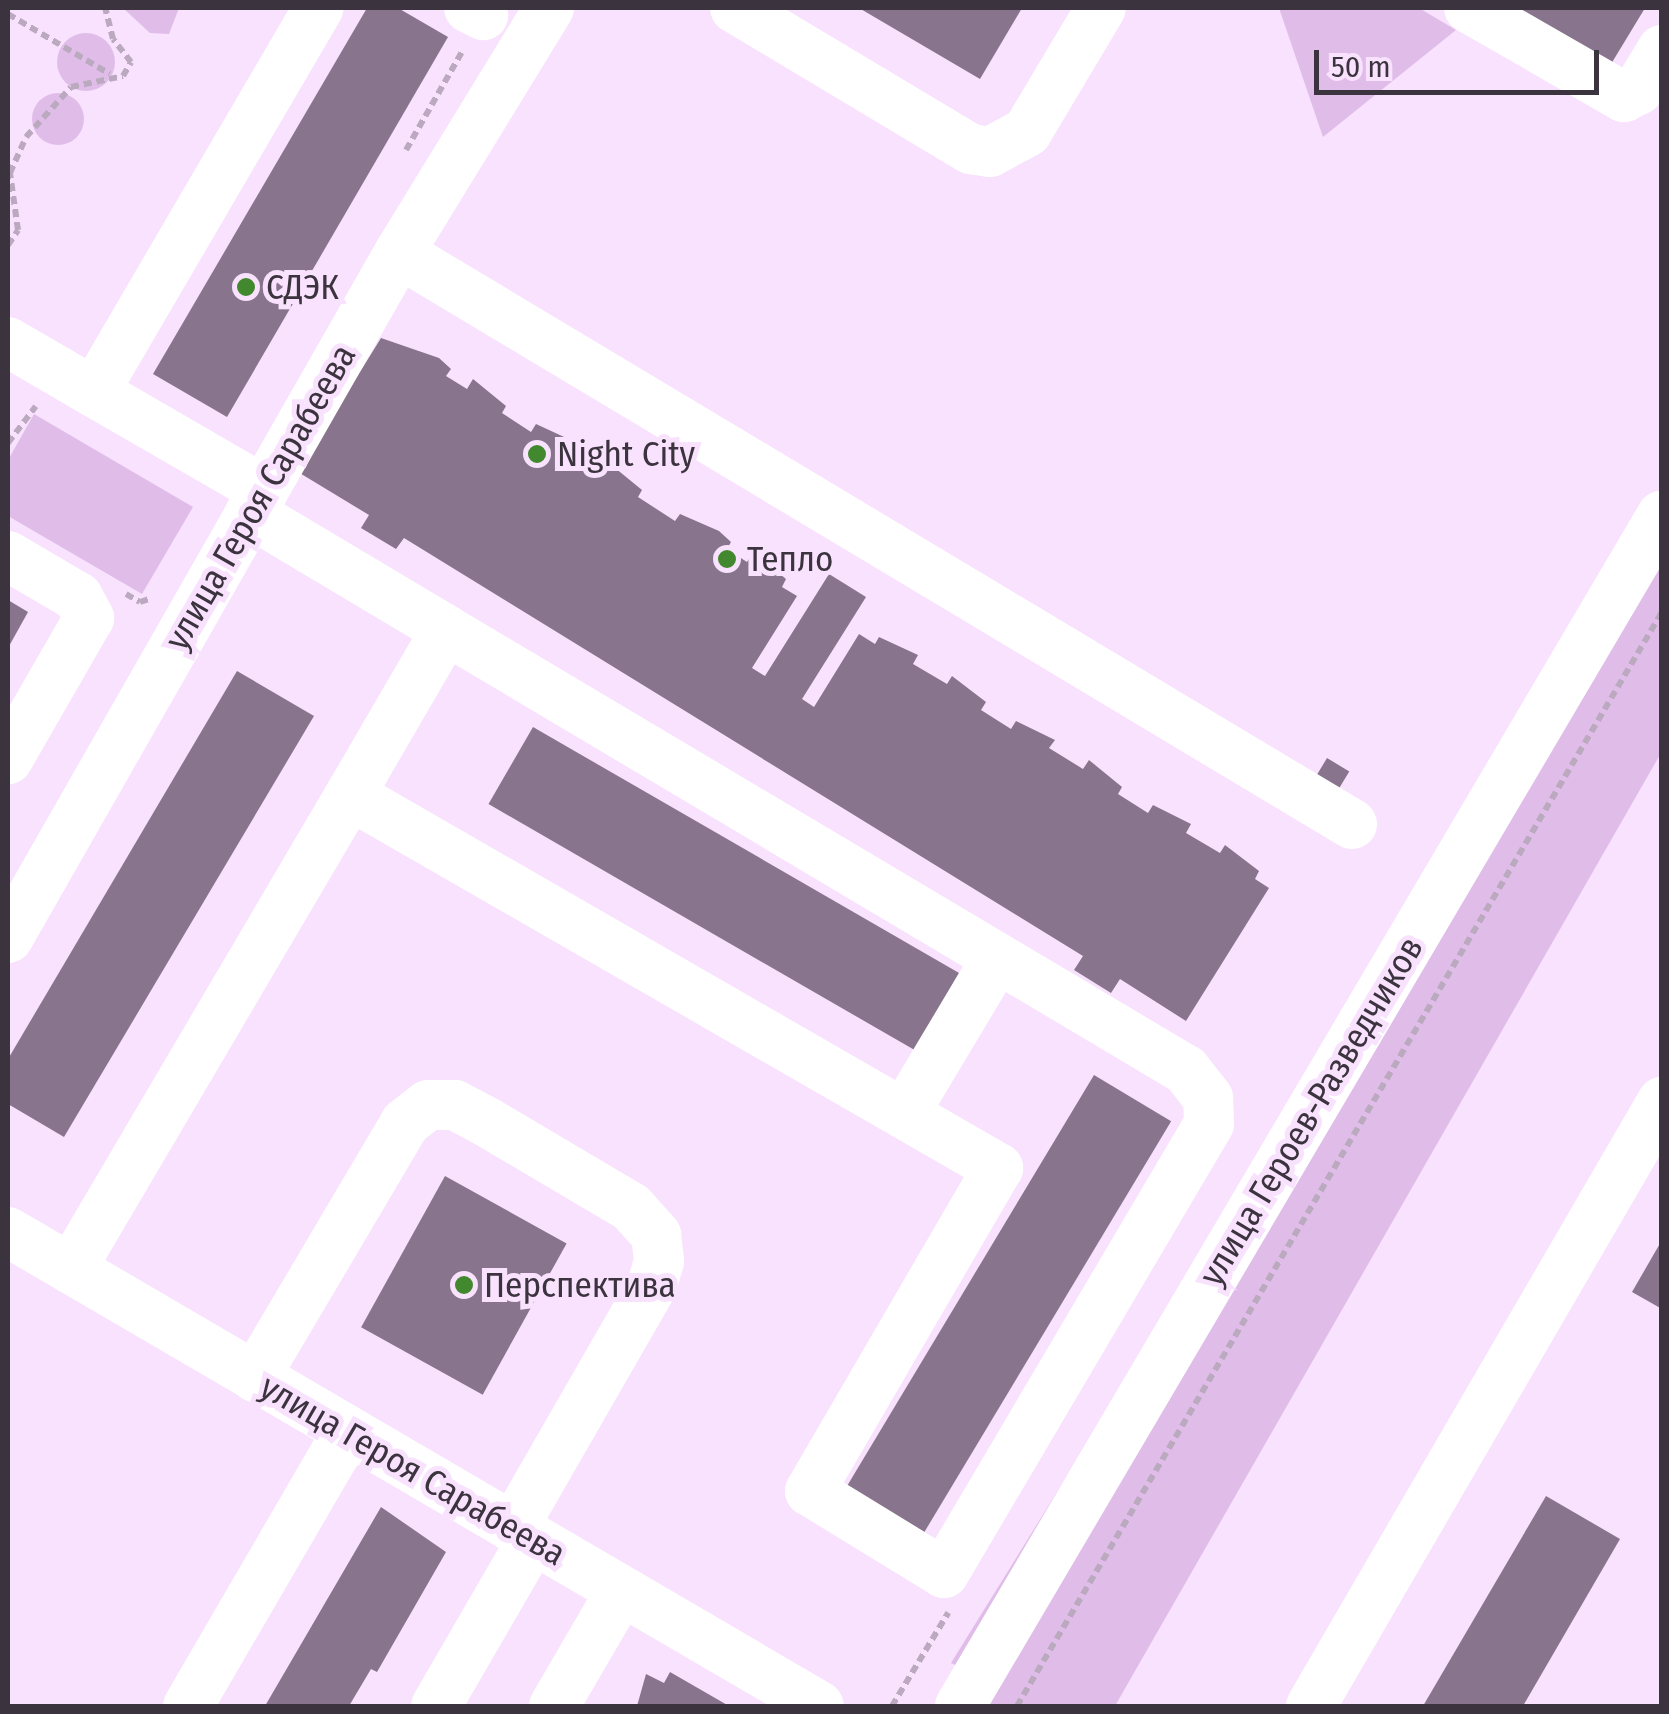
<!DOCTYPE html>
<meta charset="utf-8">
<style>
body{margin:0}
#map{position:relative;width:1669px;height:1714px;overflow:hidden;background:#f8e2fd;font-family:"Fira Sans Condensed",sans-serif}
div>[style]{position:absolute}
.green>*{inset:0;background:#e0bde9}
.round{border-radius:50%}
.building>*{inset:0;background:#88758d;transform-origin:0 0}
.path>*{height:6px;margin-top:-3px;transform-origin:0;background:repeating-linear-gradient(90deg,#bbaabf 0 8px,transparent 0 13px)}
.minor>*{height:50px;margin:-25px;padding:0 25px;transform-origin:25px;border-radius:25px;background:#fff}
.dots>*{width:28px;height:28px;translate:-50% -50%;box-sizing:border-box;border:5px solid #f8e2fd;border-radius:50%}
span{translate:-50% -50%;white-space:nowrap;text-align:center;line-height:1.15;-webkit-text-stroke:10px #f8e2fd;paint-order:stroke}
.poi-label{font-size:35px;color:#3b333d}
.left{translate:0 -50%;text-align:left}
.street-label{font-size:35px;color:#3b333d}
.frame{position:absolute;inset:0;border:10px solid #3b333d;pointer-events:none}
.scale{position:absolute;left:1314px;top:50px;width:285px;height:45px;box-sizing:border-box;border:5px solid #3b333d;border-top:0;padding-left:12px;font-size:30px;line-height:35px;white-space:nowrap;color:#3b333d;-webkit-text-stroke:8px #f8e2fd;paint-order:stroke}
</style>
<div id="map">
<div class="green">
<i style="clip-path:polygon(123px 8px,179px 8px,169px 34px,150px 33px)"></i>
<i style="clip-path:polygon(1279px 8px,1419px 8px,1456px 30px,1323px 137px)"></i>
<i class="round" style="left:57px;top:33px;width:58px;height:58px"></i>
<i class="round" style="left:32px;top:93px;width:52px;height:52px"></i>
<i style="clip-path:polygon(34px 414px,193px 507px,142px 594px,8px 516px,8px 460px)"></i>
<i style="clip-path:polygon(1661px 518px,1661px 753px,1115px 1706px,975px 1706px,991px 1682px,951px 1663px)"></i>
</div>
<div class="building">
<i style="clip-path:polygon(367px 8px,398px 8px,448px 37px,227px 417px,153px 374px)"></i>
<i style="clip-path:polygon(859px 8px,1022px 8px,980px 79px)"></i>
<i style="clip-path:polygon(1495px 8px,1645px 8px,1605px 74px)"></i>
<i style="clip-path:polygon(381px 338px,439px 358px,451px 369px,446px 376px,467px 389px,473px 379px,506px 406px,502px 413px,531px 432px,536px 424px,575px 442px,587px 453px,582px 460px,603px 473px,609px 463px,642px 490px,638px 497px,675px 521px,680px 514px,719px 531px,731px 542px,727px 549px,747px 562px,753px 552px,786px 579px,782px 587px,797px 596px,752px 668px,765px 676px,829px 574px,866px 597px,802px 699px,814px 707px,859px 634px,875px 644px,879px 637px,918px 655px,913px 664px,947px 684px,952px 676px,986px 702px,981px 710px,1011px 729px,1016px 721px,1055px 740px,1049px 748px,1083px 769px,1089px 760px,1122px 787px,1118px 794px,1148px 813px,1153px 805px,1191px 824px,1186px 833px,1220px 853px,1225px 845px,1259px 871px,1255px 879px,1269px 888px,1186px 1021px,1120px 979px,1111px 993px,1074px 970px,1083px 956px,404px 538px,396px 549px,361px 528px,369px 515px,298px 472px)"></i>
<i style="clip-path:polygon(8px 600px,28px 612px,8px 648px)"></i>
<i style="clip-path:polygon(237px 671px,314px 716px,64px 1137px,8px 1104px,8px 1059px)"></i>
<i style="left:533px;top:727px;width:492px;height:89px;rotate:30deg"></i>
<i style="left:1327px;top:758px;width:26px;height:25px;rotate:31deg"></i>
<i style="left:1094px;top:1075px;width:90px;height:490px;rotate:31deg"></i>
<i style="left:445px;top:1176px;width:139px;height:173px;rotate:29deg"></i>
<i style="clip-path:polygon(1662px 1240px,1662px 1309px,1632px 1292px)"></i>
<i style="clip-path:polygon(1546px 1496px,1620px 1539px,1523px 1706px,1423px 1706px)"></i>
<i style="clip-path:polygon(381px 1507px,446px 1552px,377px 1672px,371px 1669px,349px 1706px,265px 1706px)"></i>
<i style="clip-path:polygon(670px 1672px,729px 1706px,637px 1706px,646px 1674px,664px 1683px)"></i>
</div>
<div class="path">
<i style="left:8px;top:14px;width:118px;rotate:30.5deg"></i>
<i style="left:406px;top:150px;width:113px;rotate:-60.3deg"></i>
<i style="left:8px;top:245px;width:18px;rotate:-56deg"></i>
<i style="left:18px;top:230px;width:58px;rotate:-98deg"></i>
<i style="left:10px;top:173px;width:39px;rotate:-66deg"></i>
<i style="left:26px;top:137px;width:67px;rotate:-48deg"></i>
<i style="left:71px;top:87px;width:53px;rotate:-11.9deg"></i>
<i style="left:123px;top:76px;width:16px;rotate:-60deg"></i>
<i style="left:131px;top:62px;width:29px;rotate:-128deg"></i>
<i style="left:113px;top:39px;width:32px;rotate:-104deg"></i>
<i style="left:8px;top:443px;width:46px;rotate:-52.9deg"></i>
<i style="left:126px;top:594px;width:16px;rotate:30deg"></i>
<i style="left:140px;top:602px;width:9px;rotate:-18deg"></i>
<i style="left:892px;top:1706px;width:109px;rotate:-58.9deg"></i>
<i style="left:1017px;top:1706px;width:1270px;rotate:-59.48deg"></i>
</div>
<div class="minor">
<i style="left:469px;top:8px;width:16px;rotate:27deg"></i>
<i style="left:735px;top:8px;width:275px;rotate:30.9deg"></i>
<i style="left:971px;top:149px;width:19px;rotate:9deg"></i>
<i style="left:990px;top:152px;width:42px;rotate:-28.4deg"></i>
<i style="left:1027px;top:132px;width:144px;rotate:-59.2deg"></i>
<i style="left:1469px;top:8px;width:179px;rotate:29.9deg"></i>
<i style="left:1624px;top:97px;width:16px;rotate:-27deg"></i>
<i style="left:1638px;top:90px;width:47px;rotate:-59deg"></i>
<i style="left:399px;top:253px;width:1111px;rotate:30.93deg"></i>
<i style="left:8px;top:342px;width:99px;rotate:30.2deg"></i>
<i style="left:94px;top:392px;width:445px;rotate:-59.7deg"></i>
<i style="left:94px;top:392px;width:196px;rotate:30deg"></i>
<i style="left:250px;top:513px;width:228px;rotate:30.8deg"></i>
<i style="left:446px;top:630px;width:191px;rotate:120.2deg"></i>
<i style="left:350px;top:795px;width:748px;rotate:29.93deg"></i>
<i style="left:998px;top:1168px;width:374px;rotate:120.2deg"></i>
<i style="left:810px;top:1491px;width:157px;rotate:31.5deg"></i>
<i style="left:944px;top:1573px;width:521px;rotate:-59.45deg"></i>
<i style="left:1209px;top:1124px;width:26px;rotate:-92deg"></i>
<i style="left:1208px;top:1098px;width:36px;rotate:-128deg"></i>
<i style="left:1186px;top:1070px;width:861px;rotate:-149.26deg"></i>
<i style="left:8px;top:556px;width:81px;rotate:30.4deg"></i>
<i style="left:78px;top:597px;width:24px;rotate:62deg"></i>
<i style="left:89px;top:618px;width:163px;rotate:119.9deg"></i>
<i style="left:8px;top:938px;width:789px;rotate:-60.28deg"></i>
<i style="left:399px;top:253px;width:287px;rotate:-58.5deg"></i>
<i style="left:905px;top:1112px;width:179px;rotate:-59.1deg"></i>
<i style="left:8px;top:1232px;width:939px;rotate:30.3deg"></i>
<i style="left:71px;top:1269px;width:550px;rotate:-59.52deg"></i>
<i style="left:255px;top:1377px;width:295px;rotate:-59.4deg"></i>
<i style="left:405px;top:1123px;width:29px;rotate:-38deg"></i>
<i style="left:428px;top:1105px;width:27px"></i>
<i style="left:455px;top:1105px;width:36px;rotate:28deg"></i>
<i style="left:487px;top:1122px;width:167px;rotate:30.6deg"></i>
<i style="left:631px;top:1207px;width:38px;rotate:48deg"></i>
<i style="left:656px;top:1235px;width:26px;rotate:83deg"></i>
<i style="left:659px;top:1261px;width:26px;rotate:106deg"></i>
<i style="left:652px;top:1286px;width:279px;rotate:119.9deg"></i>
<i style="left:188px;top:1706px;width:318px;rotate:-59.8deg"></i>
<i style="left:436px;top:1706px;width:193px;rotate:-59.9deg"></i>
<i style="left:554px;top:1706px;width:133px;rotate:-59.8deg"></i>
<i style="left:960px;top:1706px;width:1382px;rotate:-59.48deg"></i>
<i style="left:1311px;top:1706px;width:699px;rotate:-59.84deg"></i>
</div>
<div class="dots">
<i style="left:246px;top:287px;background:#42882e"></i>
<i style="left:537px;top:454px;background:#42882e"></i>
<i style="left:727px;top:559px;background:#42882e"></i>
<i style="left:464px;top:1285px;background:#42882e"></i>
</div>
<div class="poi-label">
<span class="left" style="left:266px;top:287px">СДЭК</span>
<span class="left" style="left:557px;top:454px">Night City</span>
<span class="left" style="left:747px;top:559px">Тепло</span>
<span class="left" style="left:484px;top:1285px">Перспектива</span>
</div>
<div class="street-label">
<span style="left:260px;top:497px;rotate:-60deg">улица Героя Сарабеева</span>
<span style="left:1311px;top:1111px;rotate:-59deg">улица Героев-Разведчиков</span>
<span style="left:413px;top:1470px;rotate:30deg">улица Героя Сарабеева</span>
</div>
<div class="frame"></div>
<div class="scale">50 m</div>
</div>
